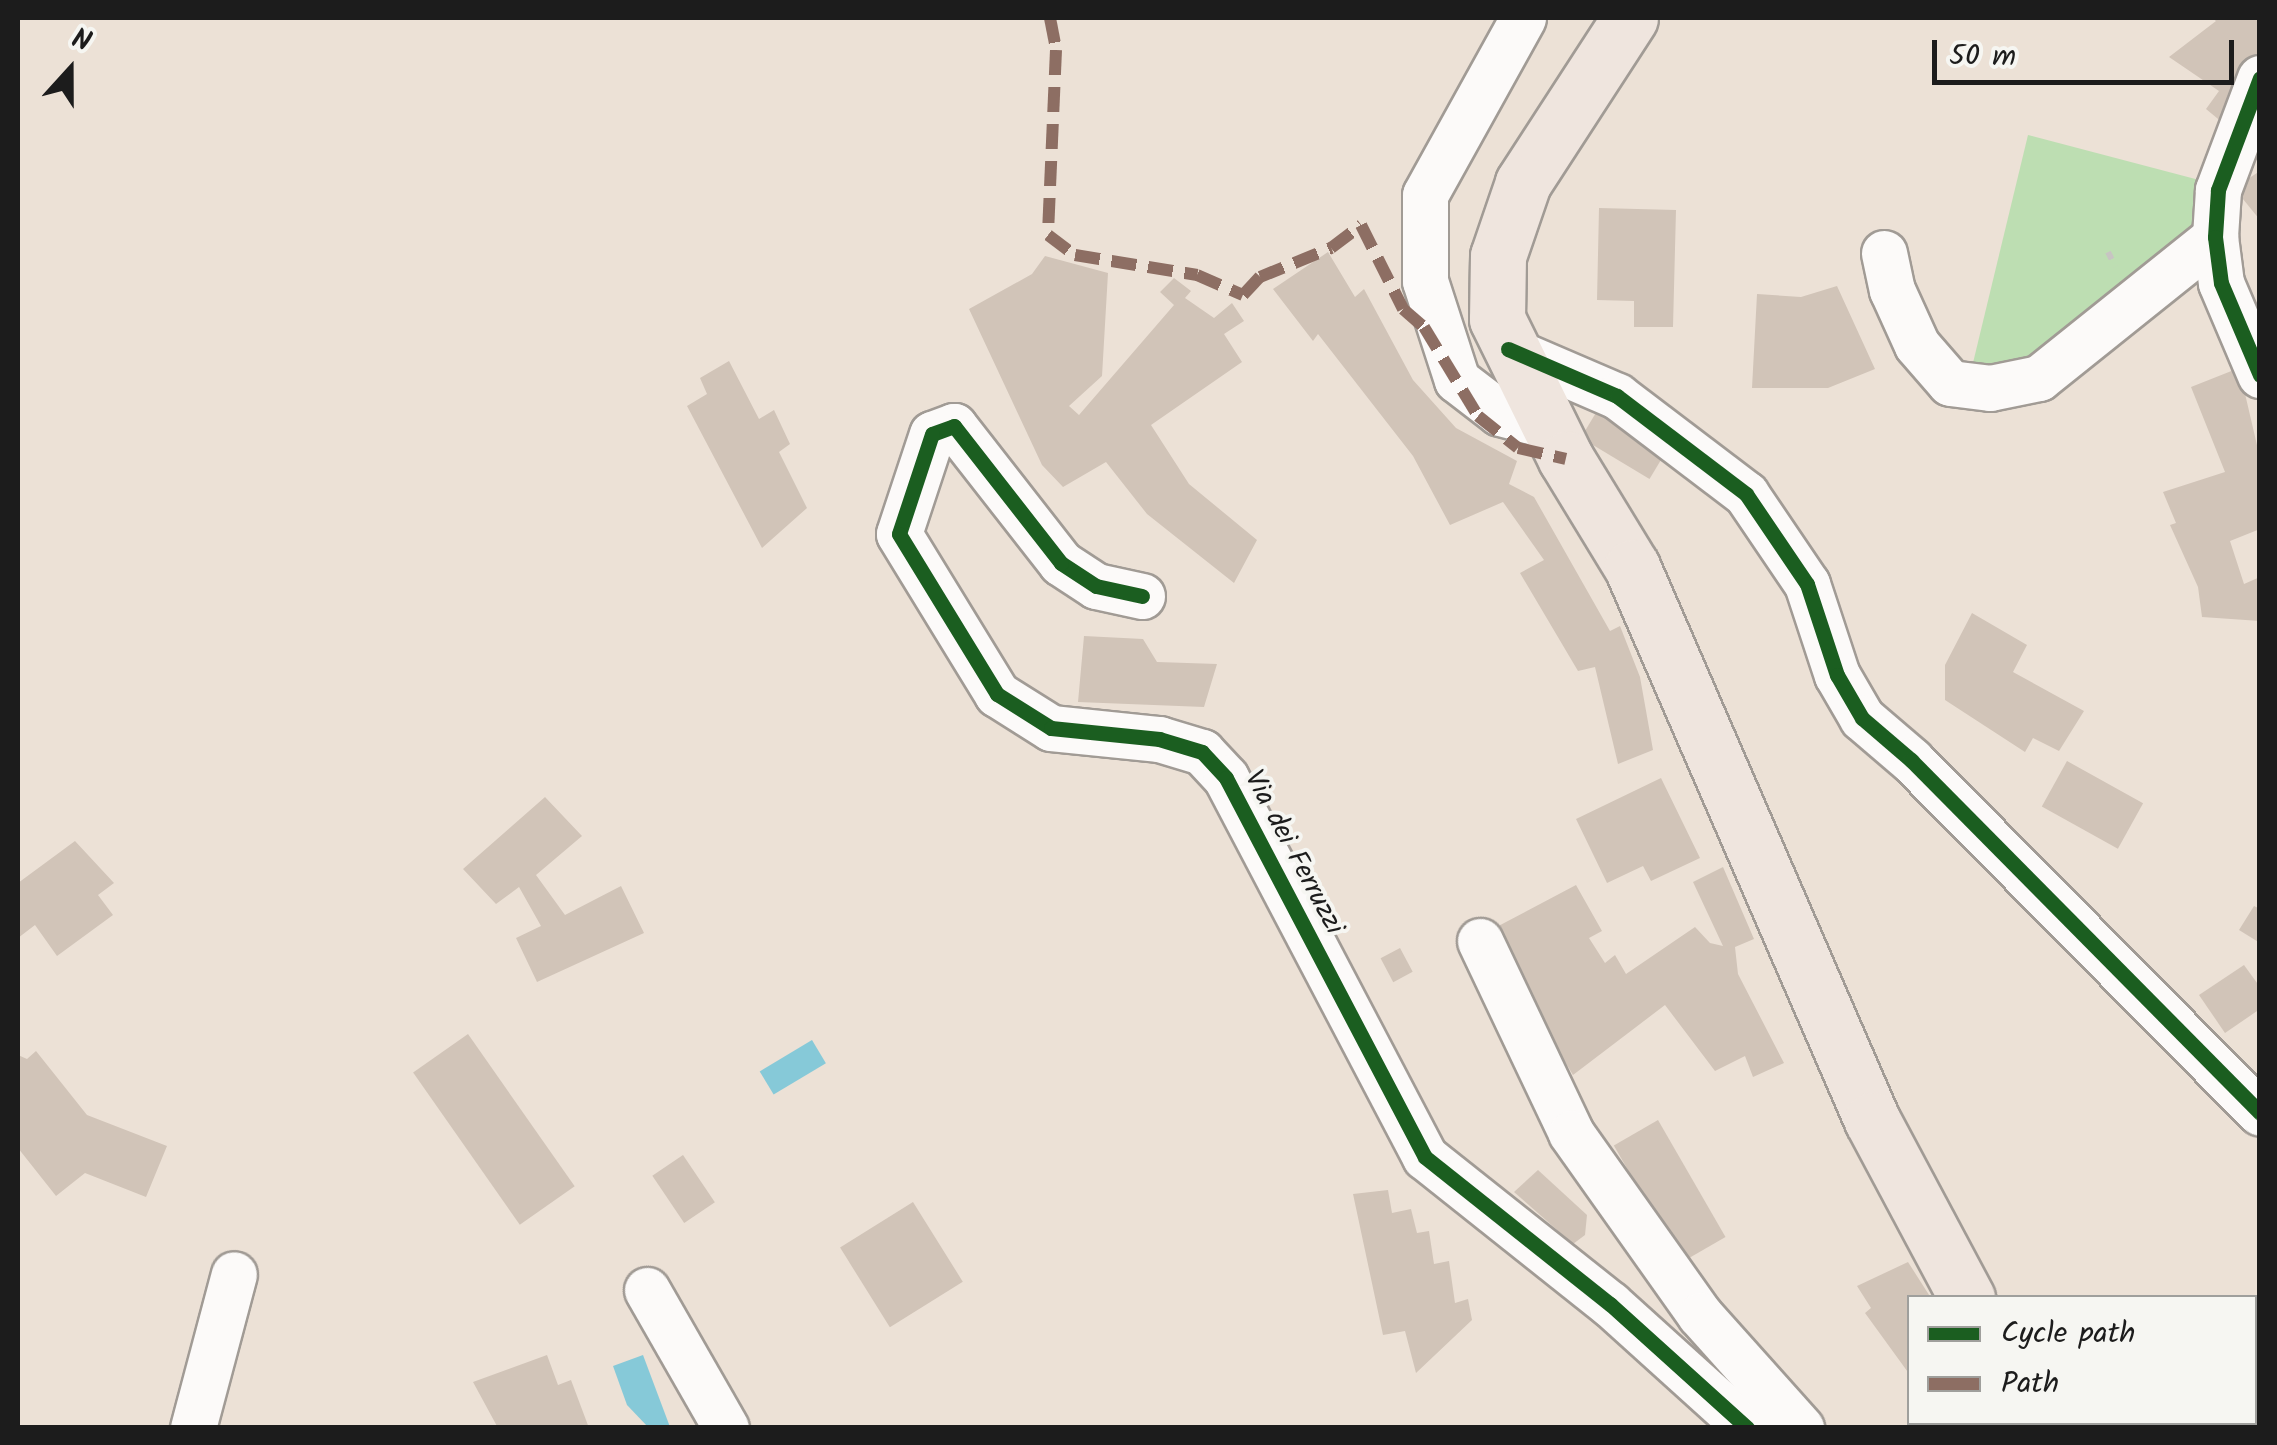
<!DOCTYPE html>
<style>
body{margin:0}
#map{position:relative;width:2277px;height:1445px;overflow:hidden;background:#ece1d6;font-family:Kalam,sans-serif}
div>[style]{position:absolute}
.green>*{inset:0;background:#bddeb2}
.water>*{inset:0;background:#86c9d8;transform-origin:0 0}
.building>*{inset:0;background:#d1c4b8;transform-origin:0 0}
.path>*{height:6px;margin-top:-3px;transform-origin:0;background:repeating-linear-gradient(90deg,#c7c5c2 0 8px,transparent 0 16px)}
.roads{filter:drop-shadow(2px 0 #a19b95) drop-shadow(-2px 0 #a19b95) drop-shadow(0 2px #a19b95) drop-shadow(0 -2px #a19b95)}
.minor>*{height:45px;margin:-22.5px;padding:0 22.5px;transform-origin:22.5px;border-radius:22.5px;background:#fcfaf9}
.major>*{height:55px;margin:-27.5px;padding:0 27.5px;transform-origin:27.5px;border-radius:27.5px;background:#efe5de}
.quiet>*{height:12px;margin-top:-6px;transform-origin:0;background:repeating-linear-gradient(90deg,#8d6e63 0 25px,transparent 0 37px)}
.cycleway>*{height:15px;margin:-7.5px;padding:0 7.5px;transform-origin:7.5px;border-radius:7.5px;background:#1b5e20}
span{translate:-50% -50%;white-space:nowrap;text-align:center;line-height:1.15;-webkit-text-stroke:8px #f6f6f2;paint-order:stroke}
.street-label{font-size:28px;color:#1c1c1c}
.frame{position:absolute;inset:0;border:20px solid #1c1c1c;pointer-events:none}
.legend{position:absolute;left:1907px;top:1295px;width:350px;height:130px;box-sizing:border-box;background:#f6f6f2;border:2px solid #9f9f9c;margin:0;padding:12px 18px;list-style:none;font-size:30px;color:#1c1c1c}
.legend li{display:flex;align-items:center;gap:20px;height:50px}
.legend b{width:50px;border:2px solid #9f9f9c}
.north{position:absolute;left:20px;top:20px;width:100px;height:100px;-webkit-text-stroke:8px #f6f6f2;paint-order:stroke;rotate:21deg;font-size:28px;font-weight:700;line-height:40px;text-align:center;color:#1c1c1c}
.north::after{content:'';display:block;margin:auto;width:35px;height:45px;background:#1c1c1c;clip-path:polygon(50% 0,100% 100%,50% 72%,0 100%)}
.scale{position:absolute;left:1932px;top:40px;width:302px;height:45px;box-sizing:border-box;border:5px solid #1c1c1c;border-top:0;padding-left:12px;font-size:30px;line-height:35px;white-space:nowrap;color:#1c1c1c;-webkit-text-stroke:8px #f6f6f2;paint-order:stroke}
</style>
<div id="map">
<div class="green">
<i style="clip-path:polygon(2028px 135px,2203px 181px,2200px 238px,2044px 365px,1972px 367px)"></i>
</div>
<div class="water">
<i style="left:812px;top:1040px;width:27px;height:61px;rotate:59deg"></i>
<i style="clip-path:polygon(643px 1355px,670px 1427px,648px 1427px,627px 1405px,613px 1366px)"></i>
</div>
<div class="building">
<i style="clip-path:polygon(2212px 18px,2260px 18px,2260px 59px,2229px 128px,2206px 109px,2219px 91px,2169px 57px,2216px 21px)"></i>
<i style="clip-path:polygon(2260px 171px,2260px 220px,2234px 188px)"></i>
<i style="clip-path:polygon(1599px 208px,1676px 210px,1673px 327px,1634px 327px,1634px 301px,1597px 300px)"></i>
<i style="clip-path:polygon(1328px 252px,1355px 297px,1364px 289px,1413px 380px,1456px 428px,1517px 461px,1509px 484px,1534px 497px,1610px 631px,1620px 626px,1640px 677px,1653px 750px,1618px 764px,1595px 667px,1578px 671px,1520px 573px,1544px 560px,1503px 502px,1450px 525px,1413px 456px,1318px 334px,1313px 341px,1273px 289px)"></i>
<i style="clip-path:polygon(1045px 256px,1108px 273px,1102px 376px,1069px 406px,1079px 415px,1174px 305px,1160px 292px,1174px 278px,1191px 291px,1185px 298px,1214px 318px,1232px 303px,1244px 321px,1224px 334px,1242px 362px,1151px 425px,1189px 484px,1257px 540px,1234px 583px,1147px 514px,1106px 462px,1063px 487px,1042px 465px,969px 309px,1032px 274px)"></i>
<i style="clip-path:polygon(1837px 286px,1875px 369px,1828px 388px,1752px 388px,1757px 294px,1801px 297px)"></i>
<i style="clip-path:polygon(729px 361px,759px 419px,774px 410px,790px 444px,779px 452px,807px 508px,762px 548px,687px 406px,707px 394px,700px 378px)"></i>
<i style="clip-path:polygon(2239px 368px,2260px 458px,2260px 529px,2230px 541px,2244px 584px,2260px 577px,2260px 621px,2202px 617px,2198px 587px,2170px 525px,2176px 523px,2163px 492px,2225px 472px,2191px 387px)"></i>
<i style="left:1600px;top:406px;width:80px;height:37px;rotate:31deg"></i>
<i style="clip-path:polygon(1972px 613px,2027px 645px,2013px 672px,2084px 711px,2059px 751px,2033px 738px,2025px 752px,1945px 700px,1945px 665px)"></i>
<i style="clip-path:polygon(1084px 636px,1143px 639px,1157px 662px,1217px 664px,1204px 707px,1078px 702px)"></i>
<i style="left:2067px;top:761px;width:87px;height:52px;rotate:29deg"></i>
<i style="clip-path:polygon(1661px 778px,1700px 858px,1651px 881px,1643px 866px,1607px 883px,1576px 819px)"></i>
<i style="clip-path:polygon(545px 797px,582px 836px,536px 875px,565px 915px,621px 886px,644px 933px,537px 982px,516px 938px,541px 926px,519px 887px,496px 904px,463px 869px)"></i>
<i style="clip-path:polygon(75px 841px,114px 883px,98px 895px,113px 915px,57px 956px,35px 925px,18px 938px,18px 883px)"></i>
<i style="clip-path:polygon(1723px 867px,1754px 939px,1735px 947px,1738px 974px,1784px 1063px,1753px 1077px,1745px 1056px,1715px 1071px,1665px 1005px,1573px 1075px,1487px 932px,1576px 885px,1602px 931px,1589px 938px,1605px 963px,1615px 955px,1626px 974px,1695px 927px,1710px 943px,1723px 946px,1693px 882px)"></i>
<i style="clip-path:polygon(2254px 906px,2260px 909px,2260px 943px,2239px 930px)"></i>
<i style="left:1400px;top:948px;width:27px;height:22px;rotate:62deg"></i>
<i style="clip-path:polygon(2244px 965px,2260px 987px,2260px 1009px,2225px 1033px,2199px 995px)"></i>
<i style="left:468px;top:1034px;width:186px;height:67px;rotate:55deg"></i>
<i style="clip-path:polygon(36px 1051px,87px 1115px,167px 1146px,146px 1197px,85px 1173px,56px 1196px,18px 1148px,18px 1055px,27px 1059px)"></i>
<i style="left:1658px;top:1120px;width:135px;height:51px;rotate:60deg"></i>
<i style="left:683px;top:1155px;width:57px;height:37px;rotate:56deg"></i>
<i style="clip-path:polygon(1538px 1170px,1587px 1215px,1585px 1235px,1573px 1244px,1514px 1192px)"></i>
<i style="clip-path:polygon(1388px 1190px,1392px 1213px,1411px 1209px,1417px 1233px,1429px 1231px,1434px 1264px,1449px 1261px,1455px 1303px,1468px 1299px,1472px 1320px,1416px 1373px,1405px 1331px,1383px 1335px,1353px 1194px)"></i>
<i style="left:913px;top:1202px;width:94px;height:86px;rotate:58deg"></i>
<i style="clip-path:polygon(1908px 1262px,1931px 1298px,1910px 1298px,1910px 1375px,1865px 1313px,1871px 1308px,1857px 1286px)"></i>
<i style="clip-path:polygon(547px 1355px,558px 1385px,571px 1380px,589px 1428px,498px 1428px,473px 1382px)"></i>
</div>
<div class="path">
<i style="left:2108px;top:252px;width:16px;rotate:63deg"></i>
</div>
<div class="roads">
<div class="minor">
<i style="left:1523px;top:18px;width:202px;rotate:119deg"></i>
<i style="left:1425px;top:195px;width:86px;rotate:90deg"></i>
<i style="left:1425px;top:281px;width:104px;rotate:72.1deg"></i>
<i style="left:1457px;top:380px;width:54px;rotate:37.5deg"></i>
<i style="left:1500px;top:413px;width:52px;rotate:14.6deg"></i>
<i style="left:2260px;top:78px;width:120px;rotate:110.6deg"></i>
<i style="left:2218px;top:190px;width:47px;rotate:93.7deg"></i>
<i style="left:2215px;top:237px;width:46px;rotate:82.6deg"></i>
<i style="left:2221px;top:283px;width:100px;rotate:67deg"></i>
<i style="left:1884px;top:253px;width:38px;rotate:78deg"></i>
<i style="left:1892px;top:290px;width:60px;rotate:65.6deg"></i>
<i style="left:1917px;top:345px;width:50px;rotate:49deg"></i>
<i style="left:1950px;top:383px;width:40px;rotate:7.1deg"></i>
<i style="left:1990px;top:388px;width:50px;rotate:-11.5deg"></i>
<i style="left:2039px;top:378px;width:226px;rotate:-38.7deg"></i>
<i style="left:1508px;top:349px;width:119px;rotate:23.3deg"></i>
<i style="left:1617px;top:396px;width:162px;rotate:37.2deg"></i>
<i style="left:1746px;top:494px;width:109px;rotate:55.9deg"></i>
<i style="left:1807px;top:584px;width:96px;rotate:71.8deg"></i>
<i style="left:1837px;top:675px;width:50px;rotate:59.8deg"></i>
<i style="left:1862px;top:718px;width:65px;rotate:40.6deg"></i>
<i style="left:1911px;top:760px;width:496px;rotate:45.3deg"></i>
<i style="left:1142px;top:596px;width:47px;rotate:-167.7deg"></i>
<i style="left:1096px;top:586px;width:42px;rotate:-146.7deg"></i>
<i style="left:1061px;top:563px;width:174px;rotate:-128deg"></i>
<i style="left:954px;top:426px;width:23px;rotate:160deg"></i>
<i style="left:932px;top:434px;width:105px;rotate:108.3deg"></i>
<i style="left:899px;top:534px;width:188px;rotate:58.5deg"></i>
<i style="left:997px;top:694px;width:64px;rotate:32.2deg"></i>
<i style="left:1051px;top:728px;width:109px;rotate:5.8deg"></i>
<i style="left:1159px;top:739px;width:45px;rotate:16.8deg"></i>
<i style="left:1202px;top:752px;width:35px;rotate:47deg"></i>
<i style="left:1226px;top:778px;width:428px;rotate:62.3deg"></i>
<i style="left:1425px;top:1157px;width:236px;rotate:38.5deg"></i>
<i style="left:1610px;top:1304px;width:185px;rotate:42.1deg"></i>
<i style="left:1480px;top:941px;width:212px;rotate:64.6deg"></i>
<i style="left:1571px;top:1133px;width:223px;rotate:54.7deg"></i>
<i style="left:1700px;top:1315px;width:152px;rotate:48.2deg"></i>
<i style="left:647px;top:1290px;width:159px;rotate:60.2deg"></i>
<i style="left:193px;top:1428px;width:159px;rotate:-75.1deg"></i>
</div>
<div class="major">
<i style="left:1630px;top:18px;width:197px;rotate:123deg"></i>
<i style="left:1523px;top:183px;width:77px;rotate:108.9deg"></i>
<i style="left:1498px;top:256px;width:63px;rotate:90.9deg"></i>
<i style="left:1497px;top:319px;width:156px;rotate:63.8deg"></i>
<i style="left:1566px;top:459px;width:127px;rotate:58.6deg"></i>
<i style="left:1632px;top:567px;width:603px;rotate:66.54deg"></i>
<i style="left:1872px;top:1120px;width:202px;rotate:61.9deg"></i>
<i style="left:2045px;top:1422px;width:7px;rotate:63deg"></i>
</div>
</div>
<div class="quiet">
<i style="left:1050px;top:18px;width:33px;rotate:79deg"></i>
<i style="left:1056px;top:50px;width:185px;rotate:92.5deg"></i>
<i style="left:1048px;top:235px;width:34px;rotate:37deg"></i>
<i style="left:1075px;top:255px;width:124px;rotate:9.3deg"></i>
<i style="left:1197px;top:275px;width:50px;rotate:23.5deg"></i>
<i style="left:1243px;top:295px;width:25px;rotate:-47deg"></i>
<i style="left:1260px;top:277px;width:77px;rotate:-22.2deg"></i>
<i style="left:1331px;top:248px;width:38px;rotate:-37deg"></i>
<i style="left:1361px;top:225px;width:94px;rotate:63.4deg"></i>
<i style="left:1403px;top:309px;width:28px;rotate:41deg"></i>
<i style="left:1424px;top:327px;width:104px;rotate:58.8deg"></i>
<i style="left:1478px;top:416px;width:51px;rotate:38.7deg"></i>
<i style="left:1518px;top:448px;width:49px;rotate:12.9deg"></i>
</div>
<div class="cycleway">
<i style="left:2260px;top:78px;width:120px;rotate:110.6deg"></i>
<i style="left:2218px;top:190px;width:47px;rotate:93.7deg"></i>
<i style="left:2215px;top:237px;width:46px;rotate:82.6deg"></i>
<i style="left:2221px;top:283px;width:100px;rotate:67deg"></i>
<i style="left:1508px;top:349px;width:119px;rotate:23.3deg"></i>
<i style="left:1617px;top:396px;width:162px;rotate:37.2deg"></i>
<i style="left:1746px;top:494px;width:109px;rotate:55.9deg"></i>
<i style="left:1807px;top:584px;width:96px;rotate:71.8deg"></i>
<i style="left:1837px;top:675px;width:50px;rotate:59.8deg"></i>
<i style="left:1862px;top:718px;width:65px;rotate:40.6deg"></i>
<i style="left:1911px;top:760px;width:496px;rotate:45.3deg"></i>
<i style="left:1142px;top:596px;width:47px;rotate:-167.7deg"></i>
<i style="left:1096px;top:586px;width:42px;rotate:-146.7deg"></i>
<i style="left:1061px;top:563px;width:174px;rotate:-128deg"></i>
<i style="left:954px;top:426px;width:23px;rotate:160deg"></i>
<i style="left:932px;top:434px;width:105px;rotate:108.3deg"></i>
<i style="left:899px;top:534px;width:188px;rotate:58.5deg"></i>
<i style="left:997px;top:694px;width:64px;rotate:32.2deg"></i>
<i style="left:1051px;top:728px;width:109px;rotate:5.8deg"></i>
<i style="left:1159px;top:739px;width:45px;rotate:16.8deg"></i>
<i style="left:1202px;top:752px;width:35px;rotate:47deg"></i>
<i style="left:1226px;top:778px;width:428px;rotate:62.3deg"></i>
<i style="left:1425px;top:1157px;width:236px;rotate:38.5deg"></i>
<i style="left:1610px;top:1304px;width:185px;rotate:42.1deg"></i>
</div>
<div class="street-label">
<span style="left:1293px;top:853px;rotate:62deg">Via dei Ferruzzi</span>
</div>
<div class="frame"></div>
<ul class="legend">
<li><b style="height:12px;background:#1b5e20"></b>Cycle path</li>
<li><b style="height:12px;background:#8d6e63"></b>Path</li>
</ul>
<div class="north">N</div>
<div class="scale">50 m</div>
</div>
